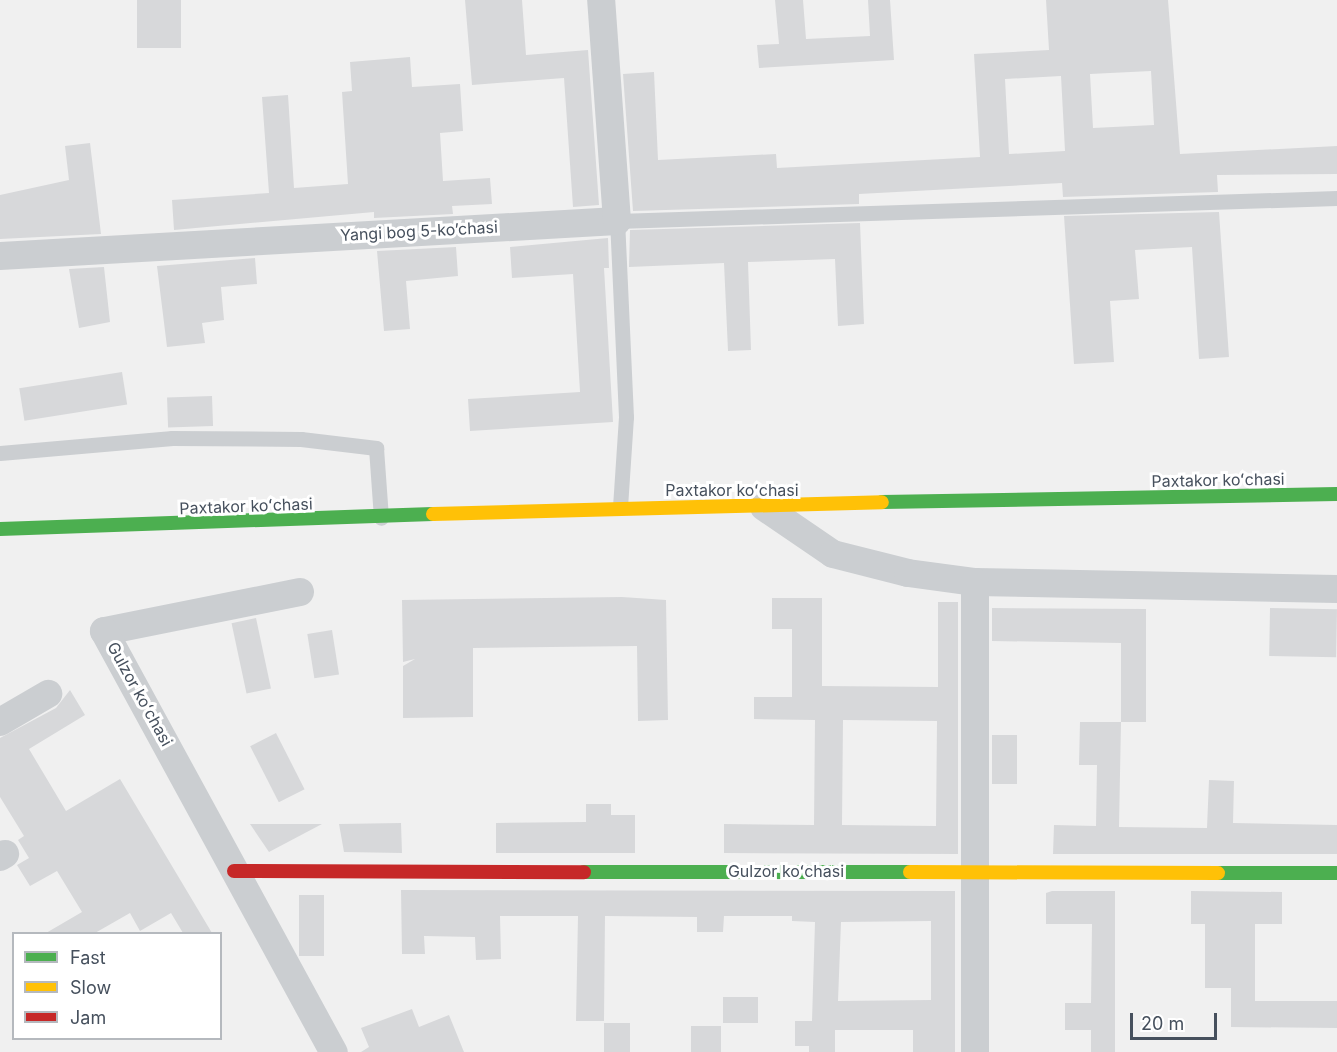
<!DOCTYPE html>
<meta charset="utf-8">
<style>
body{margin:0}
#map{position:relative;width:1337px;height:1052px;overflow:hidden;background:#f0f0f0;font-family:Inter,sans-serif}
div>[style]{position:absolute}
.building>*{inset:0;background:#d7d8da;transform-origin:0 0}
.lane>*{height:15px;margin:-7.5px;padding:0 7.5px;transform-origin:7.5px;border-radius:7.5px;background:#cbced1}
.street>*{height:28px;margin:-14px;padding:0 14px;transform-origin:14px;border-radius:14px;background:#cbced1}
.fast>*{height:14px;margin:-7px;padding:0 7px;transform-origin:7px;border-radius:7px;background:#4caf50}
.slow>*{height:14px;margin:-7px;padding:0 7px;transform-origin:7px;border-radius:7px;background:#ffc107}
.jam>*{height:14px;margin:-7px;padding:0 7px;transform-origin:7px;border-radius:7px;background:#c62828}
span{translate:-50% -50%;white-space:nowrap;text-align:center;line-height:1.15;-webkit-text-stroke:6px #fff;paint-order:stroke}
.street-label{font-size:16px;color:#46505d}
.legend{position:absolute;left:12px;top:932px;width:210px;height:108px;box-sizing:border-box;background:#fff;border:2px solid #b5b9be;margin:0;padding:8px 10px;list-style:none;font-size:18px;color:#46505d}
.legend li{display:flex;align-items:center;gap:12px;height:30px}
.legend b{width:30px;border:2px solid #b5b9be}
.scale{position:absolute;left:1130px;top:1013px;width:87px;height:27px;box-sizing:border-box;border:3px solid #46505d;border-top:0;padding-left:8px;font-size:18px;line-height:21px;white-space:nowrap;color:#46505d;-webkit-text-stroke:4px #fff;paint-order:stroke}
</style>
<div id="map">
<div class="building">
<i style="left:137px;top:0;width:44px;height:48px"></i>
<i style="clip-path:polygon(465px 0,522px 0,526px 55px,588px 50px,599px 205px,573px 207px,564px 78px,472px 85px)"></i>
<i style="clip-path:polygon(775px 0,803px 0,806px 39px,870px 36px,868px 0,890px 0,894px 60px,759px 68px,757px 45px,779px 44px)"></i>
<i style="clip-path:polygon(evenodd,1046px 0,1168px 0,1180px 154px,1337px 146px,1337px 174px,1217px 175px,1218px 192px,1063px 197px,1062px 183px,859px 194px,859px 204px,633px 211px,623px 74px,654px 72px,658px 160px,776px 154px,777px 168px,980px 157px,974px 54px,1049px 50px,1046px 0,1151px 71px,1154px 125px,1093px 128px,1090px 74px,1151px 71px,1046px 0,1061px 76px,1065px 151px,1009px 154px,1005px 79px,1061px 76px)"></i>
<i style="clip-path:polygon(410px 57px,412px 87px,460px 84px,463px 131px,440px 133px,443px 181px,490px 178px,492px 204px,452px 206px,453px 214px,374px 218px,374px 212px,174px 230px,172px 200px,269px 193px,262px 97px,288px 95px,294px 188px,348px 184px,342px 92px,352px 91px,350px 62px)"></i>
<i style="clip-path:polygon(90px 143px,101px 234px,0 239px,0 195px,69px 180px,65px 146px)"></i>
<i style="clip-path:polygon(1219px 212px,1229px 357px,1199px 359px,1192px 247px,1135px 250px,1139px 299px,1110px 301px,1114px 362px,1074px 364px,1064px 216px)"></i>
<i style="clip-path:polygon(860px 223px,864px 324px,838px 326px,835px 259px,748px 262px,751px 350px,728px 351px,724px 263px,629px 267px,630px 230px)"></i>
<i style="clip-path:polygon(608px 238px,609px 268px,604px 268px,613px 422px,470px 431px,468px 399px,580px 392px,573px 274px,512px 278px,510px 247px)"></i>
<i style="clip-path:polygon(456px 247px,458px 276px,406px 281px,410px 329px,384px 331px,377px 251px)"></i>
<i style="clip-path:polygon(255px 258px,257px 284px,221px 287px,224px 320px,202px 323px,205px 343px,167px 347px,157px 266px)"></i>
<i style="clip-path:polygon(104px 267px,110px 322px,79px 328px,69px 269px)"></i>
<i style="left:122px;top:372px;width:33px;height:104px;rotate:81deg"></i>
<i style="left:212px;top:396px;width:30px;height:45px;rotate:88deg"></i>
<i style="clip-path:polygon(622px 597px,666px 600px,668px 720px,638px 721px,637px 646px,473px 648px,473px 717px,403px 718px,403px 666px,415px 659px,403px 662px,402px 600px)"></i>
<i style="clip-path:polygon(evenodd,772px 598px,822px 598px,822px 686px,938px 687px,938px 602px,958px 602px,958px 854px,724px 853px,724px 824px,814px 825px,815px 720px,754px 719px,754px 697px,792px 697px,792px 629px,772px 629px,772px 598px,843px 720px,937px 721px,936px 826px,842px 825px,843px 720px)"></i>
<i style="clip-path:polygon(992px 608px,1146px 609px,1146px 722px,1121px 722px,1121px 643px,992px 641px)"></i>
<i style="left:1270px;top:608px;width:67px;height:48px;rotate:1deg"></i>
<i style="left:256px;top:618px;width:72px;height:25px;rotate:78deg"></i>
<i style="left:332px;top:630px;width:45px;height:25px;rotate:81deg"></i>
<i style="clip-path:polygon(70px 690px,85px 715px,29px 749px,66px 811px,120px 779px,212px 933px,183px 933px,171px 913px,140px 931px,130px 913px,95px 933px,46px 933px,82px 912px,57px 871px,30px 886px,17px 865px,29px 858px,18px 840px,24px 836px,0 797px,0 738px,56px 708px)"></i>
<i style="clip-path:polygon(1080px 722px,1121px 722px,1119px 827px,1207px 828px,1209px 780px,1234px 781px,1233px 823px,1337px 825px,1337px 854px,1053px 854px,1054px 825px,1096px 826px,1097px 765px,1079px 765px)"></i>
<i style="left:276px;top:733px;width:63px;height:29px;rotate:63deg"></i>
<i style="left:992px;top:735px;width:25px;height:49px"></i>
<i style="clip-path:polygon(586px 804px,611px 804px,611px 815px,635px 815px,635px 853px,496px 853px,496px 823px,586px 822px)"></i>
<i style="clip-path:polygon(401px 823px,402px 853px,344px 852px,339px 824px)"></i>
<i style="clip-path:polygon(250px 824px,322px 824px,269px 852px)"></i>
<i style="clip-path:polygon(evenodd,401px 890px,955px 891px,955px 1052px,913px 1052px,913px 1030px,835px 1030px,835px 1052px,809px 1052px,809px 1046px,795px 1046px,795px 1021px,812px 1021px,815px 922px,792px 921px,792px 916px,724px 916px,723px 932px,697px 932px,697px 917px,605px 916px,604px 1021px,576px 1021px,578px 916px,500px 916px,501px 959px,476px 960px,475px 937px,424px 936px,425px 954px,402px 954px,401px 890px,931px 921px,931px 1000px,838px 1001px,841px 922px,931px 921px)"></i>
<i style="clip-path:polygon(1052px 891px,1115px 891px,1115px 1052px,1091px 1052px,1091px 1030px,1065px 1030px,1065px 1003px,1091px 1003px,1092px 924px,1046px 924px,1046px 893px)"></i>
<i style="clip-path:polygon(1191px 891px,1282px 892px,1282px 924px,1255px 924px,1255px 1001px,1337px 1001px,1337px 1028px,1231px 1027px,1231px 988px,1205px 988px,1205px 924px,1191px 924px)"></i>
<i style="left:299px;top:895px;width:25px;height:61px"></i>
<i style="left:723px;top:997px;width:35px;height:26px"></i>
<i style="clip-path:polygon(412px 1009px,419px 1027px,449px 1015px,464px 1052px,361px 1052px,369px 1047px,361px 1028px)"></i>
<i style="left:604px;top:1023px;width:26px;height:29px"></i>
<i style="left:691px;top:1026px;width:30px;height:26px"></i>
</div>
<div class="lane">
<i style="left:0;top:453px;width:173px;rotate:-5deg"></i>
<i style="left:172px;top:438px;width:129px;rotate:0.4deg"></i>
<i style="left:301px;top:439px;width:76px;rotate:6.8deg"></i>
<i style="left:376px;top:448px;width:70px;rotate:85.9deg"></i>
<i style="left:620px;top:507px;width:90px;rotate:-86.2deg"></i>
<i style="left:626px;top:417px;width:196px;rotate:-92.6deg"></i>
<i style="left:617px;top:221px;width:720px;rotate:-1.83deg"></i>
</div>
<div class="street">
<i style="left:0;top:256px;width:618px;rotate:-3.25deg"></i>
<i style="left:617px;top:221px;width:222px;rotate:-94.1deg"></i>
<i style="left:764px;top:507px;width:83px;rotate:34.3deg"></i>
<i style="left:833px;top:554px;width:77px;rotate:14.2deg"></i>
<i style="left:908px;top:573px;width:68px;rotate:7.7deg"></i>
<i style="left:975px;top:582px;width:362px;rotate:1.1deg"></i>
<i style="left:300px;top:592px;width:200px;rotate:168.7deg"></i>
<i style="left:104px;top:631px;width:480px;rotate:61.4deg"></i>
<i style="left:0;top:722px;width:56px;rotate:-30.3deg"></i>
<i style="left:0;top:857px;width:6px;rotate:-31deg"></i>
<i style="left:975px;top:1052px;width:470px;rotate:-90deg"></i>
</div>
<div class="fast">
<i style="left:882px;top:502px;width:455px;rotate:-1deg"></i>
<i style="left:0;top:529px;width:433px;rotate:-2deg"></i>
<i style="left:584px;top:872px;width:326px"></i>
<i style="left:1218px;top:873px;width:119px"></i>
</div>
<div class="slow">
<i style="left:433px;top:514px;width:449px;rotate:-1.5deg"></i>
<i style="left:910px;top:872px;width:308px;rotate:0.2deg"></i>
</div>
<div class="jam">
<i style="left:234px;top:871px;width:350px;rotate:0.2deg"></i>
</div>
<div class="street-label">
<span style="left:419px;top:231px;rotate:-3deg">Yangi bog 5-koʼchasi</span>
<span style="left:1218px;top:480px;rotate:-1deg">Paxtakor koʻchasi</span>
<span style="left:732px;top:490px">Paxtakor koʻchasi</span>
<span style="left:246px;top:506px;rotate:-2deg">Paxtakor koʻchasi</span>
<span style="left:140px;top:694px;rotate:61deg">Gulzor koʻchasi</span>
<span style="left:786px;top:871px">Gulzor koʻchasi</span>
</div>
<ul class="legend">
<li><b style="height:8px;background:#4caf50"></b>Fast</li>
<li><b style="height:8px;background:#ffc107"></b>Slow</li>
<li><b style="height:8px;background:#c62828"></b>Jam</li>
</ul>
<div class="scale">20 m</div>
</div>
